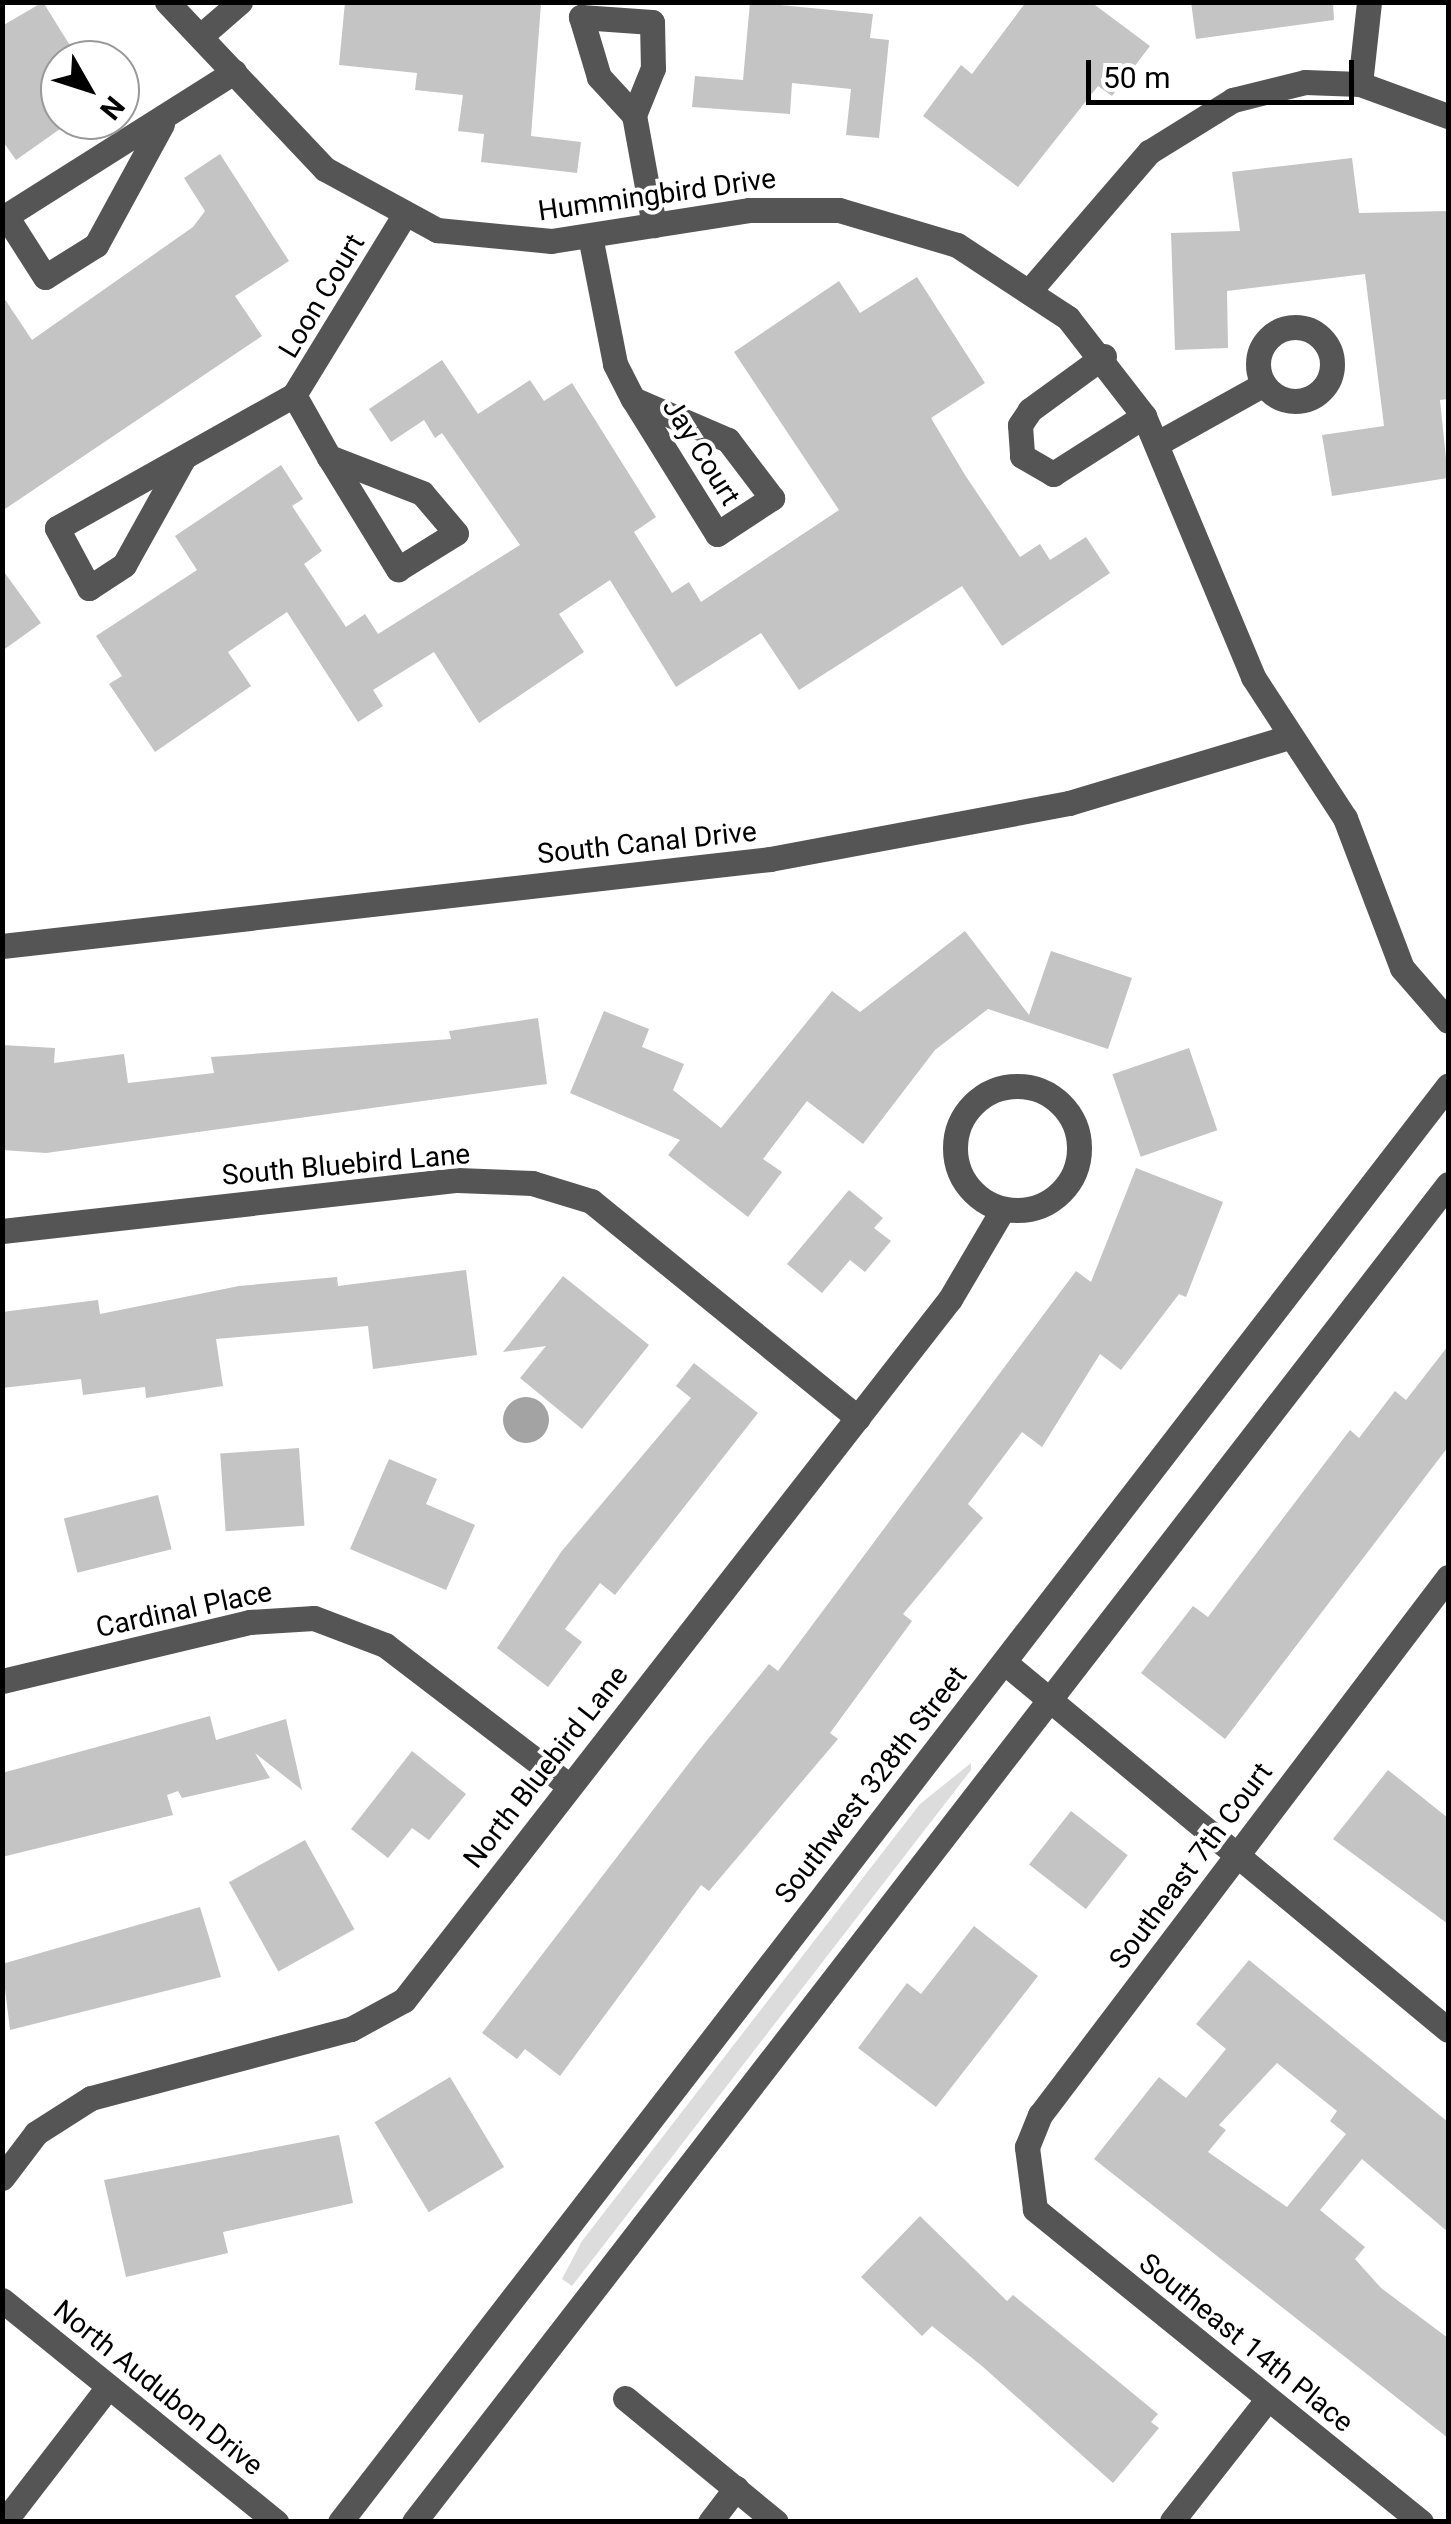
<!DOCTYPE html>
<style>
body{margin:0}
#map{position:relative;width:1451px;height:2524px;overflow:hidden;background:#fff;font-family:Roboto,sans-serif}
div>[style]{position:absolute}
.green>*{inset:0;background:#dcdcdc}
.water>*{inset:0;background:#a3a3a3}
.round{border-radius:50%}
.building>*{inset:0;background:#c4c4c4;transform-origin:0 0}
.minor>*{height:25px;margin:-12.5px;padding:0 12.5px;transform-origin:12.5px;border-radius:12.5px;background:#555}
.minor>.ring{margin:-12.5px;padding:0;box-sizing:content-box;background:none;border:25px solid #555;border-radius:50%}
span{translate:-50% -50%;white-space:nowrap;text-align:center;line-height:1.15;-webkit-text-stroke:8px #fff;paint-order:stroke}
.street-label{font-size:28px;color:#000}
.frame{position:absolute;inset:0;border:5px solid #000;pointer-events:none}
.north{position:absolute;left:40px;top:40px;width:100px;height:100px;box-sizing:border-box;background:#fff;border:2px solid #999;border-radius:50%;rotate:129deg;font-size:28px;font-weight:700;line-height:40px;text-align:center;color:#000}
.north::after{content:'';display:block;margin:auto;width:35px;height:45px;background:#000;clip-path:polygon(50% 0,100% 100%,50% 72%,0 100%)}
.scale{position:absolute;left:1086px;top:60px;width:268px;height:45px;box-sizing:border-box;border:5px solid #000;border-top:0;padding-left:12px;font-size:30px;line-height:35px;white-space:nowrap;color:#000;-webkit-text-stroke:8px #fff;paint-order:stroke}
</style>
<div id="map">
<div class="green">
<i style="clip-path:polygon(971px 1763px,971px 1770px,572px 2286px,562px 2279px,582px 2241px,920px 1804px)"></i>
</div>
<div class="water">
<i class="round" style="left:503px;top:1397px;width:46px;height:46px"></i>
</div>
<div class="building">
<i style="clip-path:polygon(43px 2px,79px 60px,60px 60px,60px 129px,16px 160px,2px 140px,2px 26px)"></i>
<i style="clip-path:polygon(345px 2px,541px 4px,531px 136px,581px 142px,577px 173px,481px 162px,484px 134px,458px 131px,463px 95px,415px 90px,417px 73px,339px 65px)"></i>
<i style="clip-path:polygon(750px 2px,873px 14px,870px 38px,889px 40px,879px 138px,846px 135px,851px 89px,792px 83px,790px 114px,692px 107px,695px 76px,743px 80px)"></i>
<i style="clip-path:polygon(1026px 2px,1091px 2px,1150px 46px,1112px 96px,1098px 86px,1018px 187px,923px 116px,961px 65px,972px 74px)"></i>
<i style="clip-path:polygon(1191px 2px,1333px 2px,1334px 20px,1196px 39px)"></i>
<i style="clip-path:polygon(220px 154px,289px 261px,235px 296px,262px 336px,2px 511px,2px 295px,32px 340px,193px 227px,205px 211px,184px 178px)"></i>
<i style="clip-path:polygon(1352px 158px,1359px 213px,1448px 211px,1448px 399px,1440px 400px,1448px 478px,1332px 496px,1322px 435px,1384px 426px,1365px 274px,1227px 291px,1228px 348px,1175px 350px,1171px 233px,1240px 231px,1232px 172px)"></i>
<i style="clip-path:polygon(917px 277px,985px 383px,931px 418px,965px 475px,1020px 557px,1040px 544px,1050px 560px,1086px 537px,1110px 573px,1002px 646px,962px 586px,799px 690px,761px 633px,676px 687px,610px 580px,559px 614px,584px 652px,479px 723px,434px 652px,373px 690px,383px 706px,358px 722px,287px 612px,228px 652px,251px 686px,155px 752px,109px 684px,122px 676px,96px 636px,197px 570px,175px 536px,281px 465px,303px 499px,292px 506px,322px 551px,304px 564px,346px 627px,365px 614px,378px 634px,520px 545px,442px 433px,435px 438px,424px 420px,391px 442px,369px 409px,442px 360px,478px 414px,530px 380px,544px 401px,572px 383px,656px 517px,634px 532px,672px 593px,689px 582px,701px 602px,839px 510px,734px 352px,839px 281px,860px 313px)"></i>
<i style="clip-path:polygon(2px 569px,41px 623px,2px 651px)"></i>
<i style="clip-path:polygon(965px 931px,1029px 1015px,1051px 951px,1132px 978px,1108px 1049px,988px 1009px,935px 1050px,863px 1144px,807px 1101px,763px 1159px,782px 1172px,748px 1217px,668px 1155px,680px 1140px,570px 1093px,604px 1011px,649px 1029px,642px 1047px,684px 1064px,673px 1090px,721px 1128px,832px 991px,860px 1012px)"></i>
<i style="clip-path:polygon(538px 1018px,547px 1084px,46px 1153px,2px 1150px,2px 1045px,55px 1048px,54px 1063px,124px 1054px,128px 1083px,214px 1073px,211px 1057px,451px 1039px,449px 1031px)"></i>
<i style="left:1189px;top:1048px;width:87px;height:81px;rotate:71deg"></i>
<i style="clip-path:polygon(1136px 1168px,1223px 1202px,1186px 1297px,1179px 1294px,1121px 1370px,1100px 1354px,1042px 1447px,1022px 1432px,968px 1504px,983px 1518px,903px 1614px,912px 1621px,830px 1733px,838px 1739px,709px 1891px,701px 1885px,560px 2076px,525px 2049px,517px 2059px,482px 2033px,699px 1750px,769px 1664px,778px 1671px,1076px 1271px,1091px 1282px)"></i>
<i style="clip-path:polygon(849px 1190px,883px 1218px,874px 1228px,891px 1241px,865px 1272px,850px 1260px,822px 1293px,787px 1264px)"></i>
<i style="clip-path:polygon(466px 1270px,477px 1355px,373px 1369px,368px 1326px,216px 1339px,223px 1386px,146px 1398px,145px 1387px,83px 1395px,81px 1379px,2px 1388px,2px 1312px,98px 1300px,100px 1314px,239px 1286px,337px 1277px,338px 1286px)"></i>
<i style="clip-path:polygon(563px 1276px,649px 1345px,582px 1429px,520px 1378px,546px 1346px,503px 1352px)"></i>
<i style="clip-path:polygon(1448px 1346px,1448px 1447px,1225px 1739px,1141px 1673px,1193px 1606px,1208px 1617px,1350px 1430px,1359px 1438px,1395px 1391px,1406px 1400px)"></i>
<i style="clip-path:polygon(694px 1363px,758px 1413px,615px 1595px,600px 1583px,565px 1629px,582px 1642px,548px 1687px,497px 1648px,561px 1552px,691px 1398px,676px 1386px)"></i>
<i style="left:299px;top:1448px;width:78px;height:79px;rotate:86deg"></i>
<i style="clip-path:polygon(389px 1459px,437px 1479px,426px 1504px,475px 1525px,446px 1590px,350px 1549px)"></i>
<i style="left:158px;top:1495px;width:56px;height:97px;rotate:76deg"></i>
<i style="clip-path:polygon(210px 1716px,216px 1740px,286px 1719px,302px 1790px,255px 1753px,270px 1778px,182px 1798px,178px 1791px,167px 1795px,173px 1815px,2px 1857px,2px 1773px)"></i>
<i style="clip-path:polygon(412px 1751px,466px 1794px,429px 1840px,412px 1828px,388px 1858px,351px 1829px)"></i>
<i style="clip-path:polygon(1388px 1770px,1448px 1818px,1448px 1924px,1333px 1839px)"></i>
<i style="left:1071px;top:1811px;width:72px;height:68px;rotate:38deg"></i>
<i style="left:305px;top:1840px;width:102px;height:87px;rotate:61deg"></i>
<i style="clip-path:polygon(200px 1907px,221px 1977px,10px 2030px,2px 1964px)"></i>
<i style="clip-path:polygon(974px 1926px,1038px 1976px,936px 2107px,858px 2048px,907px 1983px,921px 1994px)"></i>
<i style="clip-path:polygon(evenodd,1249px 1960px,1448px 2122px,1448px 2232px,1362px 2159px,1320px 2210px,1365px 2247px,1355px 2259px,1381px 2288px,1448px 2338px,1448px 2438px,1094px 2159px,1159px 2077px,1186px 2098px,1226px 2049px,1196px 2024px,1249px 1960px,1277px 2063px,1337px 2111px,1330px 2121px,1346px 2134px,1287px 2207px,1208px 2152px,1226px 2130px,1219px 2125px,1277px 2063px)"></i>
<i style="left:450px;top:2077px;width:105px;height:88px;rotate:59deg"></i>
<i style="clip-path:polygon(339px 2135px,353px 2203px,223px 2232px,228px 2253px,126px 2277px,104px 2180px)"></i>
<i style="clip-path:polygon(920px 2216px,1007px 2301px,1013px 2295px,1158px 2414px,1151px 2422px,1159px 2428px,1113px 2483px,982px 2366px,932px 2326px,922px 2336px,861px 2277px)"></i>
</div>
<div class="minor">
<i style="left:167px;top:2px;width:230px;rotate:46.6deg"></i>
<i style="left:325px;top:169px;width:128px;rotate:28.6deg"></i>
<i style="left:437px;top:230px;width:115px;rotate:5.5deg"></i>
<i style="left:551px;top:241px;width:200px;rotate:-8.9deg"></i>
<i style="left:749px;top:210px;width:90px"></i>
<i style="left:839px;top:210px;width:123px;rotate:16.5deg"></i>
<i style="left:957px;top:245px;width:133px;rotate:33.3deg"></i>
<i style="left:1068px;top:318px;width:124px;rotate:52.2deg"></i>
<i style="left:1144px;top:416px;width:283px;rotate:67.3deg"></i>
<i style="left:1253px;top:677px;width:168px;rotate:56.9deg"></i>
<i style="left:1345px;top:818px;width:160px;rotate:69.2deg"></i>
<i style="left:1402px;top:968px;width:70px;rotate:49deg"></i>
<i style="left:203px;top:34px;width:49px;rotate:-40.9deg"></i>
<i style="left:1360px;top:84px;width:82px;rotate:-83.7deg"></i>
<i style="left:634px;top:115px;width:52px;rotate:-132.6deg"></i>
<i style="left:599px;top:77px;width:63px;rotate:-106.7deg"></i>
<i style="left:581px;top:17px;width:71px;rotate:4deg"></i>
<i style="left:652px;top:22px;width:46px;rotate:88.8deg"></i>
<i style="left:653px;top:68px;width:51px;rotate:112deg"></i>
<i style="left:634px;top:115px;width:112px;rotate:79.7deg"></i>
<i style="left:162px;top:124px;width:138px;rotate:118.6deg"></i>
<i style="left:96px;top:245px;width:60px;rotate:147.9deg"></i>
<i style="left:45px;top:277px;width:72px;rotate:-122.6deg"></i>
<i style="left:6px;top:216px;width:270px;rotate:-32.3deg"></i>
<i style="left:590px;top:236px;width:130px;rotate:78.9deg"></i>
<i style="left:615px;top:364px;width:39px;rotate:63deg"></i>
<i style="left:633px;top:399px;width:159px;rotate:58.1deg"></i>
<i style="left:717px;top:534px;width:66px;rotate:-33.2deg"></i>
<i style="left:772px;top:498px;width:73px;rotate:-127.2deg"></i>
<i style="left:728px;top:440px;width:103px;rotate:-156.7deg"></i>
<i style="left:1031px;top:289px;width:181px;rotate:-49.3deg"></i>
<i style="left:1149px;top:152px;width:99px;rotate:-31.8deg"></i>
<i style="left:1233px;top:100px;width:74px;rotate:-14deg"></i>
<i style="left:1305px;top:82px;width:55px;rotate:2.1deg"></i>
<i style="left:1360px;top:84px;width:94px;rotate:20deg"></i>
<i class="ring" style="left:1258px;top:327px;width:49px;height:49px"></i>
<i style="left:1104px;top:356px;width:92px;rotate:143.9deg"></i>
<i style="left:1030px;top:410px;width:18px;rotate:124deg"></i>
<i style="left:1020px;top:425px;width:31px;rotate:86deg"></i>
<i style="left:1022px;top:456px;width:36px;rotate:30deg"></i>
<i style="left:1053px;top:474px;width:108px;rotate:-32.5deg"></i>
<i style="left:294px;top:395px;width:71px;rotate:60.6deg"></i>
<i style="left:329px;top:457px;width:132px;rotate:58.4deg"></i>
<i style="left:398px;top:569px;width:68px;rotate:-31.8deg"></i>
<i style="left:456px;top:533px;width:52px;rotate:-130.4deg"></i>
<i style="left:422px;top:493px;width:100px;rotate:-158.8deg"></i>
<i style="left:1158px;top:443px;width:121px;rotate:-29.1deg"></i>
<i style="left:183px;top:459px;width:121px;rotate:119.1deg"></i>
<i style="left:124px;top:565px;width:42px;rotate:146.7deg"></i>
<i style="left:89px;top:588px;width:68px;rotate:-118.1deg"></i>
<i style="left:57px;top:528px;width:272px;rotate:-29.3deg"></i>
<i style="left:294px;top:395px;width:209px;rotate:-58.5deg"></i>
<i style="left:2px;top:946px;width:773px;rotate:-6.46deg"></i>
<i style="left:770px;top:859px;width:304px;rotate:-10.6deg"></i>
<i style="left:1069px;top:803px;width:227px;rotate:-16.7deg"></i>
<i class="ring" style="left:955px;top:1086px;width:99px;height:99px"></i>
<i style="left:2px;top:1231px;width:458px;rotate:-6.4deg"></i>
<i style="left:457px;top:1180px;width:75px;rotate:2.3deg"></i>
<i style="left:532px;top:1183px;width:62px;rotate:17deg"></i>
<i style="left:591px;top:1201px;width:344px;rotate:39.1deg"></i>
<i style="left:1004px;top:1662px;width:577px;rotate:39.65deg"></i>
<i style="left:2px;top:1681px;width:254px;rotate:-13.4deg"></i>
<i style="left:249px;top:1622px;width:65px;rotate:-3.5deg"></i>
<i style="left:314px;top:1618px;width:76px;rotate:20.8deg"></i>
<i style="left:385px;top:1645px;width:230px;rotate:37.4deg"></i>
<i style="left:2px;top:2178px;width:56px;rotate:-52.9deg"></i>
<i style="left:36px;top:2133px;width:65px;rotate:-32.5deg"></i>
<i style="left:91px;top:2098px;width:269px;rotate:-14.9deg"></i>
<i style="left:351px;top:2029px;width:60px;rotate:-28.7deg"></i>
<i style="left:404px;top:2000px;width:889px;rotate:-52.09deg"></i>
<i style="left:950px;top:1299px;width:104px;rotate:-59.5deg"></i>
<i style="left:2px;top:2300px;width:353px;rotate:39deg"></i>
<i style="left:625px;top:2398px;width:195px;rotate:39.4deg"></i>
<i style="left:1172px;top:2521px;width:152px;rotate:-51.9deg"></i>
<i style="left:4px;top:2522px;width:170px;rotate:-52.4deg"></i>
<i style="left:340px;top:2522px;width:1814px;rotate:-52.35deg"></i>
<i style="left:414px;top:2522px;width:1691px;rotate:-52.3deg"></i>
<i style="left:710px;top:2522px;width:43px;rotate:-52.6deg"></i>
<i style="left:1421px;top:2522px;width:497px;rotate:-141deg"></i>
<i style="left:1035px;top:2209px;width:63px;rotate:-97.4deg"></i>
<i style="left:1027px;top:2147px;width:35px;rotate:-68deg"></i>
<i style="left:1040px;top:2115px;width:675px;rotate:-52.82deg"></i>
</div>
<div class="street-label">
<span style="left:657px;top:195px;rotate:-8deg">Hummingbird Drive</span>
<span style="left:322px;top:296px;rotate:-59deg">Loon Court</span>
<span style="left:701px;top:452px;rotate:58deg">Jay Court</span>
<span style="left:647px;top:843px;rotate:-6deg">South Canal Drive</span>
<span style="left:346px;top:1165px;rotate:-5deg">South Bluebird Lane</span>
<span style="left:184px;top:1610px;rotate:-12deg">Cardinal Place</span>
<span style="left:546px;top:1767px;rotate:-52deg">North Bluebird Lane</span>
<span style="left:871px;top:1785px;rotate:-52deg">Southwest 328th Street</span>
<span style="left:1191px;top:1866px;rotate:-53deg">Southeast 7th Court</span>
<span style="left:1246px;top:2343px;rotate:39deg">Southeast 14th Place</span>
<span style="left:158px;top:2388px;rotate:39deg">North Audubon Drive</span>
</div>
<div class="frame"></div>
<div class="north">N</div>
<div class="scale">50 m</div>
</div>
